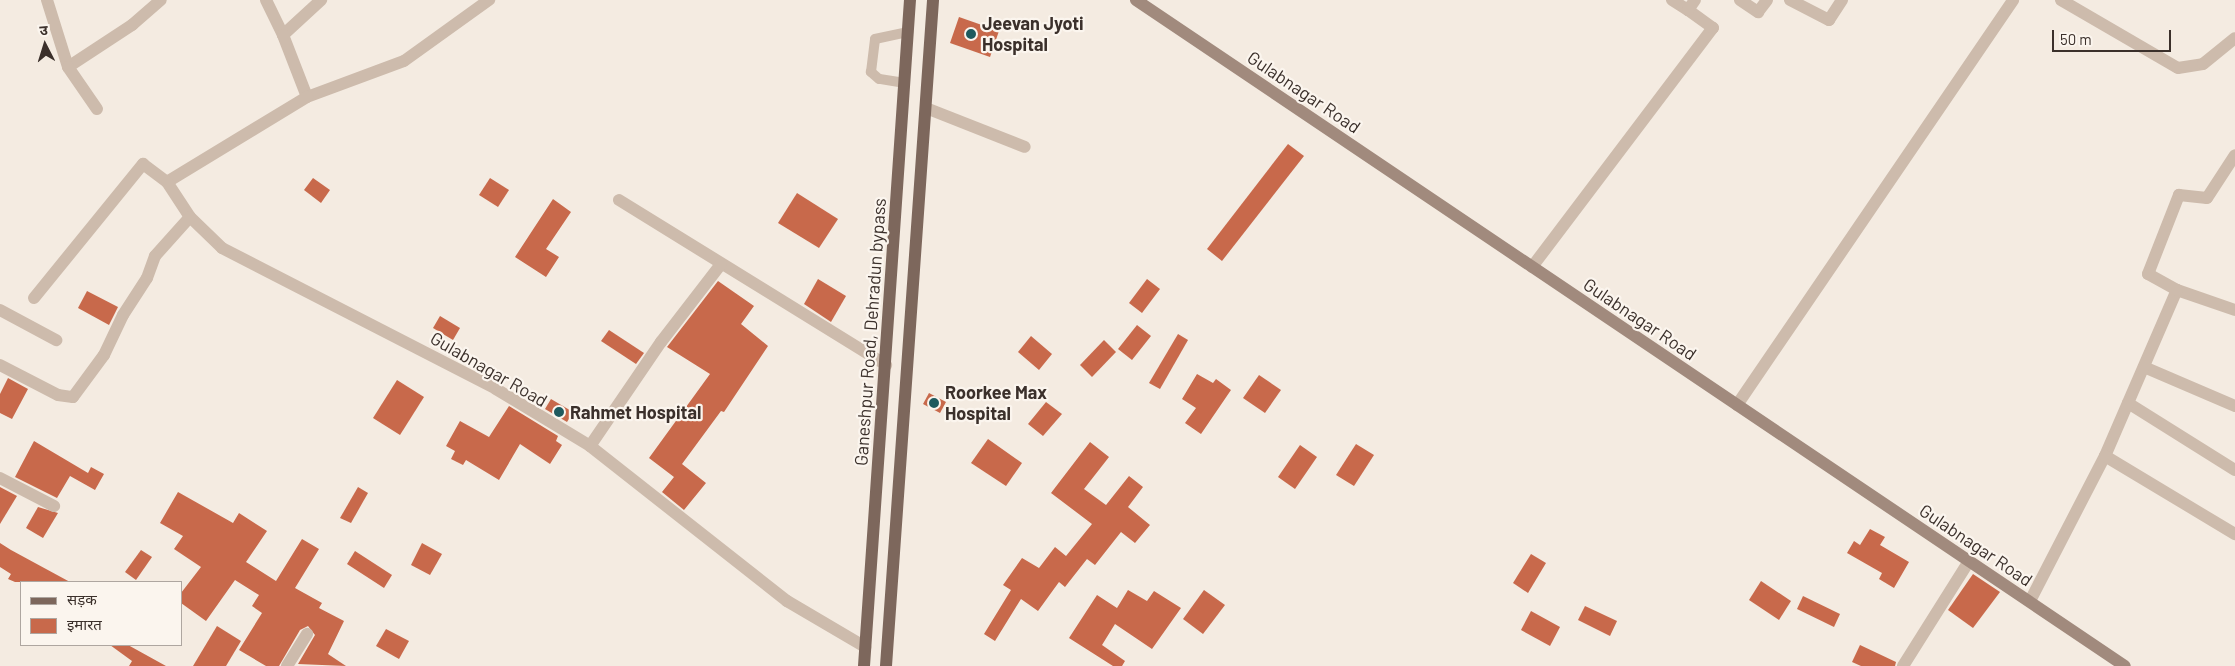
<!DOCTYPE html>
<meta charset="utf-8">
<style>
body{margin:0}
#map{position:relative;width:2235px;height:666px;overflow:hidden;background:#f4ebe1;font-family:Barlow,"Noto Sans Devanagari",sans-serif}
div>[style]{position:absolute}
.building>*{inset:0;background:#c8694b}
.service>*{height:10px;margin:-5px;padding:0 5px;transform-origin:5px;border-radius:5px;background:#cdbbac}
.minor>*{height:12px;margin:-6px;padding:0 6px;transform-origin:6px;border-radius:6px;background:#cdbbac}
.secondary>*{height:12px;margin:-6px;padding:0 6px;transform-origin:6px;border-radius:6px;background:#a18a7d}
.primary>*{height:12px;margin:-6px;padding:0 6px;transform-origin:6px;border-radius:6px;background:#7d675c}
.dots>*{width:14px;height:14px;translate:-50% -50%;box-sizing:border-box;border:2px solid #fbf5ee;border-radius:50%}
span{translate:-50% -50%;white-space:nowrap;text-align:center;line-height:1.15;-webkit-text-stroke:4.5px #fbf5ee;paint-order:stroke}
.poi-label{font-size:18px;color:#3b302b;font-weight:700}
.left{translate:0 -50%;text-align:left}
.street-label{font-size:18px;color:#3b302b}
.legend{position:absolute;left:20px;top:581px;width:162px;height:65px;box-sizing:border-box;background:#fbf5ee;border:1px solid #aea6a0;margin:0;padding:6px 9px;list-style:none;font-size:15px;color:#3b302b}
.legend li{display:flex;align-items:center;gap:10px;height:25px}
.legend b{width:25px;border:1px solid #aea6a0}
.north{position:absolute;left:20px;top:20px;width:50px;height:50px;-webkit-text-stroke:4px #fbf5ee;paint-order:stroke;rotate:355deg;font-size:14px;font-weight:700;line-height:20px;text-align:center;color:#3b302b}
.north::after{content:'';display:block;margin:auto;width:18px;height:22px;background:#3b302b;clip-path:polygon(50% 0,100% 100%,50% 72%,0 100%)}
.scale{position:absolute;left:2052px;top:30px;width:119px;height:22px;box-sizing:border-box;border:2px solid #3b302b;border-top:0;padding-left:6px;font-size:15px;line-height:18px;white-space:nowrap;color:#3b302b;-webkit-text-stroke:4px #fbf5ee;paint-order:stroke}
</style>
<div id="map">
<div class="building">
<i style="clip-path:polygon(959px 17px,999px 31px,990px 57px,950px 43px)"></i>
<i style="clip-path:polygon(1288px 144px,1304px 156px,1222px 261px,1207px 249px)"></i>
<i style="clip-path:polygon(313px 178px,330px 190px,321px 203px,304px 190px)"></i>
<i style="clip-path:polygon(490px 178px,509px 190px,498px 207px,479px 195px)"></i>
<i style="clip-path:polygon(797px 193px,838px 219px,819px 248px,778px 223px)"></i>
<i style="clip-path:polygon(553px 199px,571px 212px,546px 249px,559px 257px,546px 277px,515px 257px)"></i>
<i style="clip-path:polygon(818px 279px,846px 296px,831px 322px,804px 304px)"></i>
<i style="clip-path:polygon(1147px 279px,1160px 289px,1142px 313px,1129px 303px)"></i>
<i style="clip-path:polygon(718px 281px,754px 306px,741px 324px,768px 346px,724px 412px,721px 411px,682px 464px,706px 483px,684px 510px,662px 492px,674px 477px,649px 458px,710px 374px,667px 347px)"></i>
<i style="clip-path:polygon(87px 291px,118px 307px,109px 325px,78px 308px)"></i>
<i style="clip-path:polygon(440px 316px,460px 328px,453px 340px,433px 328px)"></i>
<i style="clip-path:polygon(1137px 325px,1151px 336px,1132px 360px,1118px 349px)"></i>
<i style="clip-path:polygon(609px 330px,644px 353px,636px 364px,601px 341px)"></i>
<i style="clip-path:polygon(1178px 334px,1188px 340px,1160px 389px,1149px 383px)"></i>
<i style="clip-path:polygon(1031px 336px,1052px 354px,1039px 370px,1018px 352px)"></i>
<i style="clip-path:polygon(1104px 340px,1116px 352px,1092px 377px,1080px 365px)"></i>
<i style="clip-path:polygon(1197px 374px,1213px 383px,1216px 379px,1231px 390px,1201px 434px,1185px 423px,1196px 408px,1182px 399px)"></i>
<i style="clip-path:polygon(1259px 375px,1281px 390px,1265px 413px,1243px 398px)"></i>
<i style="clip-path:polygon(8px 378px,28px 389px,12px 419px,0 413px,0 394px)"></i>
<i style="clip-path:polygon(397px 380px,424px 397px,400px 435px,373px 418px)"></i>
<i style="clip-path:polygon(929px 393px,946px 402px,940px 413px,923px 404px)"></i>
<i style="clip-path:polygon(551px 399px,573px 412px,567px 422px,545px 409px)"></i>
<i style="clip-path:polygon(1046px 402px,1062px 414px,1043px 436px,1028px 424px)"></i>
<i style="clip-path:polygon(509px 406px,558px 436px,556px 441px,562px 445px,550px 464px,520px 444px,499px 480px,466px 460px,463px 465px,451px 459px,455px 451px,446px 446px,460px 421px,489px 437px)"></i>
<i style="clip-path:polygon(988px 439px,1022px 463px,1006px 486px,971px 463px)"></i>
<i style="clip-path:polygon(34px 441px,88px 473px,91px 467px,104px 474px,95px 490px,70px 476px,57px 498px,15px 477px)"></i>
<i style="clip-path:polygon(1090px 442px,1109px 457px,1084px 489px,1106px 505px,1129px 476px,1143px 487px,1128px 507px,1150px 525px,1135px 543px,1121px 532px,1095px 565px,1087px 559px,1065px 587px,1059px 582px,1038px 611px,1021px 599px,995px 641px,984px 634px,1011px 590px,1003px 585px,1022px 558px,1039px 568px,1055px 547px,1066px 556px,1092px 524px,1051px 493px)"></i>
<i style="clip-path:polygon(1356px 444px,1374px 455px,1354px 486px,1336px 475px)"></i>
<i style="clip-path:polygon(1300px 445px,1317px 457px,1295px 489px,1278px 477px)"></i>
<i style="clip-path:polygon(0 487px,17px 496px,0 524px)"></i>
<i style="clip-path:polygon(358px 487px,368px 493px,351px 523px,340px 518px)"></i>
<i style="clip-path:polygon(178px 492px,233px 523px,239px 513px,267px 531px,246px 562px,276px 581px,302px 539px,319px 549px,295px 588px,322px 603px,319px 608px,344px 621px,328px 654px,346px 666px,298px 664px,315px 635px,308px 626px,300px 630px,279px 666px,266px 666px,239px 650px,262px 613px,252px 606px,259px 595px,235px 580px,206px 621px,181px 603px,181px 593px,201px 567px,174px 549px,183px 536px,160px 523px)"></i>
<i style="clip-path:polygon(38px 507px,58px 513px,43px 538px,26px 528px)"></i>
<i style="clip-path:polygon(1870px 529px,1885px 537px,1880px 545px,1909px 562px,1894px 588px,1879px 579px,1882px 573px,1847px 553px,1854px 541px,1860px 545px)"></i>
<i style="clip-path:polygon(0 543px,11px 550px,70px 582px,15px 582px,8px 579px,11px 574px,0 567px)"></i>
<i style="clip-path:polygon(422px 543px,442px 554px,430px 575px,411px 565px)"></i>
<i style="clip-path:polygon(141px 550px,152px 557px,136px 580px,125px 572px)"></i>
<i style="clip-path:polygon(355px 551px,392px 575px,384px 588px,347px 564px)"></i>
<i style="clip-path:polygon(1531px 554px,1546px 563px,1528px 593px,1513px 583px)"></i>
<i style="clip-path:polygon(1973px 574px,2000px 592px,1973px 628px,1948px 610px)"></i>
<i style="clip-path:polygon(1761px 581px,1791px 601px,1779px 620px,1749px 600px)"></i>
<i style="clip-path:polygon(1128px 590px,1147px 601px,1154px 591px,1181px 608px,1152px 649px,1115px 624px,1102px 645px,1125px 661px,1122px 666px,1113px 666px,1069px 638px,1097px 595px,1117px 608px)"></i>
<i style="clip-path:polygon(1204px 590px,1225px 605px,1203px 634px,1183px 619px)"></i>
<i style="clip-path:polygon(1803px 596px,1840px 614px,1834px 627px,1797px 609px)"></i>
<i style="clip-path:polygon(1585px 606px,1617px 621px,1610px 636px,1578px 620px)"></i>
<i style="clip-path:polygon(1531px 611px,1560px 627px,1550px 646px,1521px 630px)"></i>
<i style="clip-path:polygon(217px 626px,241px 641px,226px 666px,193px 666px)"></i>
<i style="clip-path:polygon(386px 629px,409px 641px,399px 659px,376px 646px)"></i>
<i style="clip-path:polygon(110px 645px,128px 645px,166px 666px,129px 666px,132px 661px)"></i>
<i style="clip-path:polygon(1860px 645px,1896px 662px,1895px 666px,1861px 666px,1852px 662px)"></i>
</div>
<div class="service">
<i style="left:905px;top:83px;width:26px;rotate:-171deg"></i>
<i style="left:879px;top:79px;width:11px;rotate:-139deg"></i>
<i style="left:871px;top:72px;width:33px;rotate:-83deg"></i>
<i style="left:875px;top:39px;width:34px;rotate:-12deg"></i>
</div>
<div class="minor">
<i style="left:47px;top:0;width:70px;rotate:72.6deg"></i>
<i style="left:68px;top:67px;width:77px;rotate:-33.3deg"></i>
<i style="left:132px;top:25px;width:38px;rotate:-41deg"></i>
<i style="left:266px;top:0;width:39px;rotate:64deg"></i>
<i style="left:283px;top:35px;width:52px;rotate:-42.6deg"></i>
<i style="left:1672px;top:0;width:19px;rotate:32deg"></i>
<i style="left:1740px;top:0;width:22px;rotate:34deg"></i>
<i style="left:1758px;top:12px;width:15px;rotate:-53deg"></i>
<i style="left:1790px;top:0;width:44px;rotate:27.1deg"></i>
<i style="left:1829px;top:20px;width:24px;rotate:-57deg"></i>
<i style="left:2061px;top:0;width:135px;rotate:30.2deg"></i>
<i style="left:2178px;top:68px;width:25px;rotate:-9deg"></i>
<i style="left:2203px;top:64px;width:41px;rotate:-39.1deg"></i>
<i style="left:283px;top:35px;width:66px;rotate:68.8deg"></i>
<i style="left:307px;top:97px;width:103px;rotate:-20.4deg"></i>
<i style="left:404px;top:61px;width:105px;rotate:-35.7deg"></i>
<i style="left:68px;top:67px;width:51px;rotate:55.4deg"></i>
<i style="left:926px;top:108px;width:106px;rotate:21.5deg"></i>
<i style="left:167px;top:182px;width:164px;rotate:-31.3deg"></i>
<i style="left:619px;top:200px;width:314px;rotate:31.7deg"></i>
<i style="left:1532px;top:267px;width:300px;rotate:-52.9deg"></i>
<i style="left:1713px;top:28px;width:31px;rotate:-144deg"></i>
<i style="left:1688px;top:10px;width:12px;rotate:-55deg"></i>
<i style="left:2177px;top:290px;width:61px;rotate:19deg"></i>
<i style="left:34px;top:298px;width:173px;rotate:-50.9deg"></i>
<i style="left:143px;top:164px;width:30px;rotate:37deg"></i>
<i style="left:167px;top:182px;width:42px;rotate:56.7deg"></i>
<i style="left:190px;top:217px;width:45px;rotate:44.1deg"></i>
<i style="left:222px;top:248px;width:308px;rotate:27.2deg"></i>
<i style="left:496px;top:389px;width:110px;rotate:31.2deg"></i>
<i style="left:590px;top:446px;width:251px;rotate:38.2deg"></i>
<i style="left:787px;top:601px;width:91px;rotate:30.5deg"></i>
<i style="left:0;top:310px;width:64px;rotate:28.2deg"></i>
<i style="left:0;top:365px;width:65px;rotate:27.3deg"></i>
<i style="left:58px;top:395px;width:15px;rotate:8deg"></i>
<i style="left:73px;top:397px;width:52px;rotate:-53.6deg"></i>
<i style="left:104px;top:355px;width:44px;rotate:-64.6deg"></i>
<i style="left:123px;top:315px;width:44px;rotate:-57deg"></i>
<i style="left:147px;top:278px;width:23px;rotate:-70deg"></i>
<i style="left:155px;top:256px;width:52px;rotate:-48.1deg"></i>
<i style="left:2144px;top:367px;width:99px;rotate:23.2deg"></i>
<i style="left:2128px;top:403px;width:126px;rotate:32.1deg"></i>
<i style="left:1737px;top:405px;width:490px;rotate:-55.7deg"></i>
<i style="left:590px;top:446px;width:126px;rotate:-55.7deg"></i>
<i style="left:661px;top:342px;width:98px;rotate:-52.4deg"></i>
<i style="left:2105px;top:456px;width:181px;rotate:-66.6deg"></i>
<i style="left:2177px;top:290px;width:33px;rotate:-151deg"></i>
<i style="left:2148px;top:274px;width:85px;rotate:-68.6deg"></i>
<i style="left:2179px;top:195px;width:28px;rotate:6deg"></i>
<i style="left:2207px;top:198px;width:51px;rotate:-56.9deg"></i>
<i style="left:0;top:478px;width:61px;rotate:27.4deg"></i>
<i style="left:2030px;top:601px;width:163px;rotate:-62.7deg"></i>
<i style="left:2105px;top:456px;width:152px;rotate:31deg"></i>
<i style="left:287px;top:666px;width:38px;rotate:-58deg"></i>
<i style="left:1903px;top:666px;width:124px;rotate:-57.8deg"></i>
</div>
<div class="secondary">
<i style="left:1136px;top:0;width:1192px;rotate:33.96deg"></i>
</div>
<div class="primary">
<i style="left:864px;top:666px;width:668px;rotate:-86.05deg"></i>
<i style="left:886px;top:666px;width:668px;rotate:-85.96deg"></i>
</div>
<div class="dots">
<i style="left:971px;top:34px;background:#1f5a5e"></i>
<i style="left:934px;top:403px;background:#1f5a5e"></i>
<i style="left:559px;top:412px;background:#1f5a5e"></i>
</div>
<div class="poi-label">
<span class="left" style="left:982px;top:34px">Jeevan Jyoti<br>Hospital</span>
<span class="left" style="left:945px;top:403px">Roorkee Max<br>Hospital</span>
<span class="left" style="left:570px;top:412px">Rahmet Hospital</span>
</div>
<div class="street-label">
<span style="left:1304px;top:92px;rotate:34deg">Gulabnagar Road</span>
<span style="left:1640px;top:319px;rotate:34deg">Gulabnagar Road</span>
<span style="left:870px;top:332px;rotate:-86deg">Ganeshpur Road, Dehradun bypass</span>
<span style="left:489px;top:369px;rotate:30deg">Gulabnagar Road</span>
<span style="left:1976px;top:545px;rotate:34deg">Gulabnagar Road</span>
</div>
<ul class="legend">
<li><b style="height:6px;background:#7d675c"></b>सड़क</li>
<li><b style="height:14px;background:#c8694b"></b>इमारत</li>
</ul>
<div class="north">उ</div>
<div class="scale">50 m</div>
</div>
